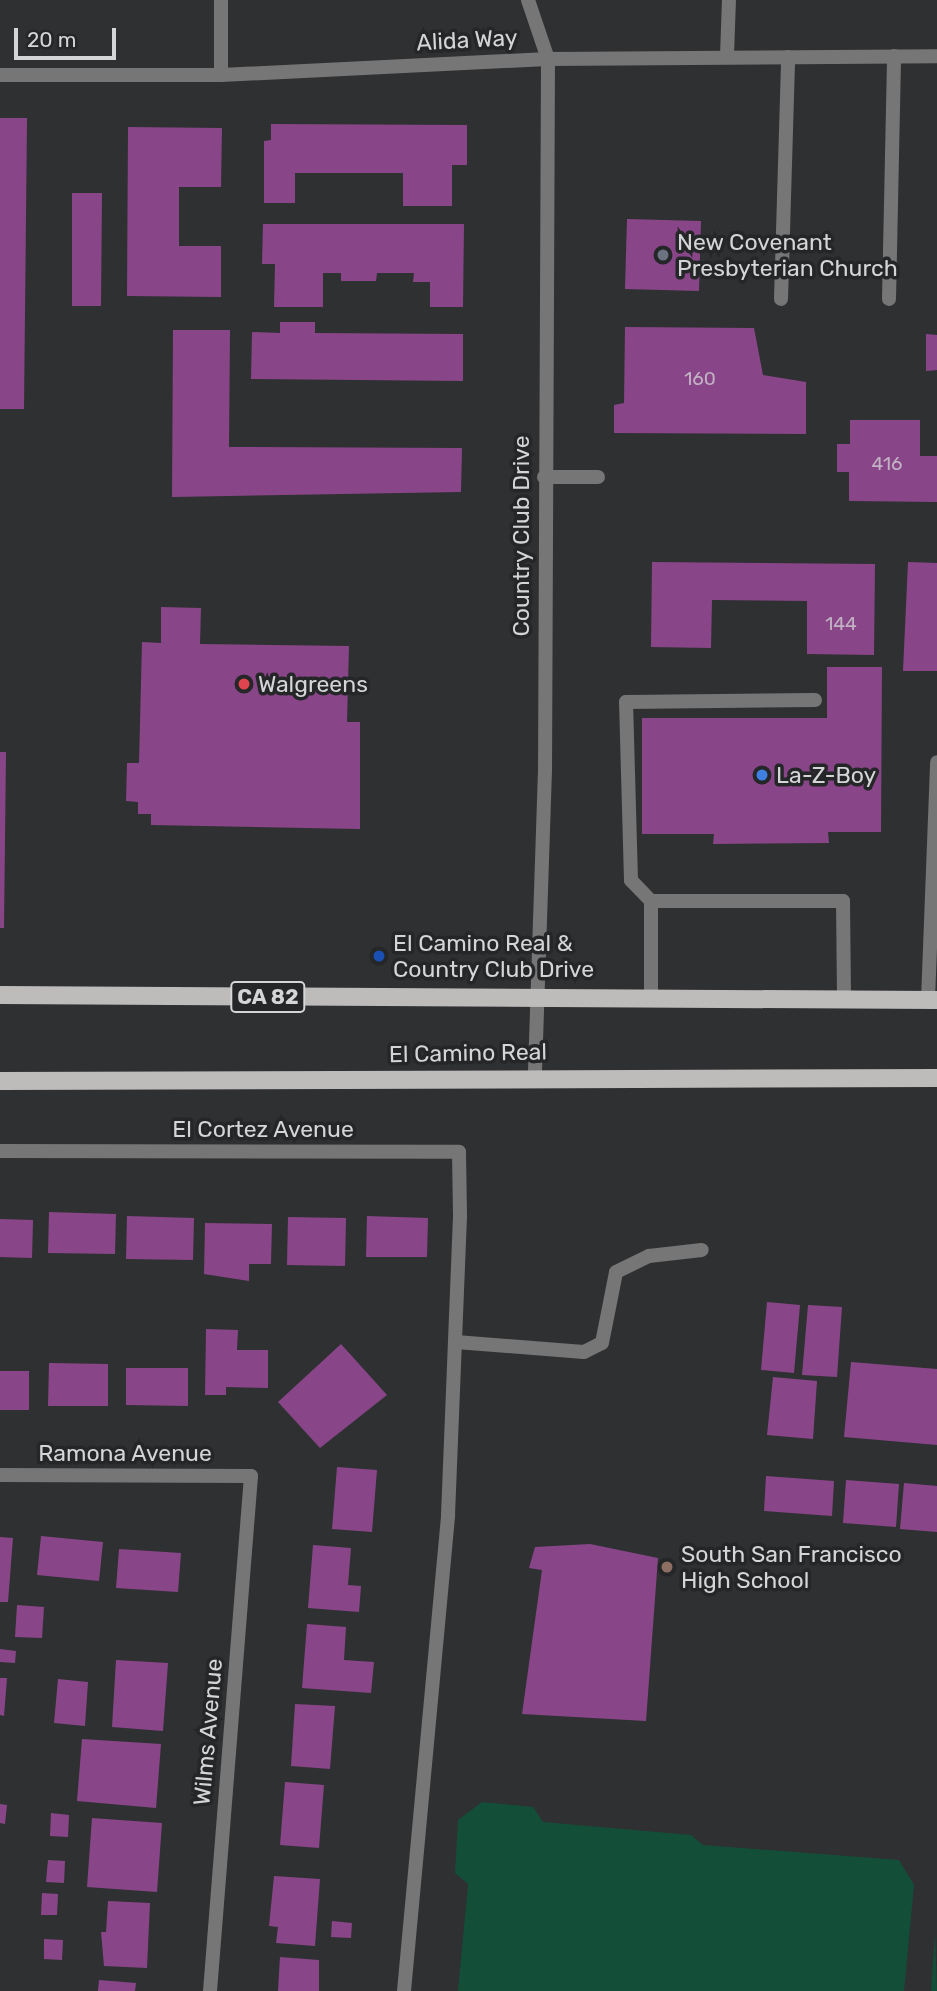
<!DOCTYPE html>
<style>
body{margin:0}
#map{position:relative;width:937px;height:1991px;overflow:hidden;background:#2f3032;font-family:Rubik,sans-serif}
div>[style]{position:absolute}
.green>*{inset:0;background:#134f38}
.building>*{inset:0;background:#884688}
.service>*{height:14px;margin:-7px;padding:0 7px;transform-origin:7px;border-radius:7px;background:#777676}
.minor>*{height:14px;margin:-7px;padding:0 7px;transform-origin:7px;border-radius:7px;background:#777676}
.tertiary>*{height:14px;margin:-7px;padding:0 7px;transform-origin:7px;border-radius:7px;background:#777676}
.primary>*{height:18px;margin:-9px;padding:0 9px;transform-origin:9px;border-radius:9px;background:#bebbbb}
.dots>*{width:19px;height:19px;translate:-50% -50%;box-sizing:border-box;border:4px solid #252628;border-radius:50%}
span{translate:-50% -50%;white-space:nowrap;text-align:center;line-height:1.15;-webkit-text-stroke:7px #252628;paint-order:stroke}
.number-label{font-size:19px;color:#c1b1c3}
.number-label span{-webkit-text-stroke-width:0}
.shield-label span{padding:2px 5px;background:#252628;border:2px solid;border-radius:5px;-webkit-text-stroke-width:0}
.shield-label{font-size:21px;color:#d4d5d7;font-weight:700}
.street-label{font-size:23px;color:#d4d5d7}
.poi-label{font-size:23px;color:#d4d5d7}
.left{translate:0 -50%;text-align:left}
.scale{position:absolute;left:14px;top:28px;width:102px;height:32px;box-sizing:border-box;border:4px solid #d4d5d7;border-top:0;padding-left:9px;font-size:21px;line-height:24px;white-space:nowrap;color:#d4d5d7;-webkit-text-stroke:5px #252628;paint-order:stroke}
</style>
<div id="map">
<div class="green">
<i style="clip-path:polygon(482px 1802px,533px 1807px,543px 1822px,691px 1835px,703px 1845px,899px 1860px,914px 1885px,904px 1991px,458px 1991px,468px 1884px,455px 1873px,458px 1820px)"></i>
<i style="clip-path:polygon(935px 1933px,937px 1991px,931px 1991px)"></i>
</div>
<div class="building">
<i style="clip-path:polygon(0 118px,27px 118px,24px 409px,0 409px)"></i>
<i style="clip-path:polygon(271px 124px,467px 125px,467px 165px,452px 165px,452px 206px,403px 206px,403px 173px,295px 173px,295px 203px,264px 203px,264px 141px,271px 140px)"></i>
<i style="clip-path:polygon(128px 127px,222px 128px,221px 187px,179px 187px,179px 246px,221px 246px,221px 297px,127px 296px)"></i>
<i style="clip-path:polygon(72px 193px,102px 193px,101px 306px,72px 306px)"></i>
<i style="clip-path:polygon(627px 219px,701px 221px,699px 291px,625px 289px)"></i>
<i style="clip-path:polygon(263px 224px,464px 224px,463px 307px,430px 307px,430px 282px,413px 282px,414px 273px,377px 273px,376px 281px,341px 281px,341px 273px,323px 273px,323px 307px,274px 307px,275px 264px,262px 264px)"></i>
<i style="clip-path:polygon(280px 322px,315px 322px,315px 333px,463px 334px,463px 381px,251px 379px,252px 332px,280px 333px)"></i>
<i style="clip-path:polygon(625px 327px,754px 328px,763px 375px,806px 382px,806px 434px,614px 433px,614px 405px,624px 403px)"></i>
<i style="clip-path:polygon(173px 330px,230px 330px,229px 447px,462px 448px,461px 492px,172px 497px)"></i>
<i style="clip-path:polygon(926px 334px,937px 335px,937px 370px,926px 371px)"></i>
<i style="clip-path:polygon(850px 420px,920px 420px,920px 456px,937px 456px,937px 502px,849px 501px,849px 472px,837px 472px,837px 444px,850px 444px)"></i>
<i style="clip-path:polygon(652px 562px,875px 564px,874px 655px,807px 654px,807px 601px,712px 600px,711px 648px,651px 647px)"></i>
<i style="clip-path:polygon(908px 562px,937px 563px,937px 671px,903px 671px)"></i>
<i style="clip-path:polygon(161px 607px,201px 608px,200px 644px,349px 646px,347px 722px,360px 722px,360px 829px,151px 825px,151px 814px,138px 814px,138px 802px,126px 801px,127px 763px,139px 763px,142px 642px,161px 643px)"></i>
<i style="clip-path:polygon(827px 667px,882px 667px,881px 832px,828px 832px,829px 843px,713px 844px,714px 834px,642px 834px,642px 718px,827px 718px)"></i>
<i style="clip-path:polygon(0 752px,6px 752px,4px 928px,0 928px)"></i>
<i style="clip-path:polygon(49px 1212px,116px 1214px,115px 1254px,48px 1253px)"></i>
<i style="clip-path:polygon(127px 1216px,194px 1218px,193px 1260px,126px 1259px)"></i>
<i style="clip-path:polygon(367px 1216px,428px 1218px,427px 1257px,366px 1257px)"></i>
<i style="clip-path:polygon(288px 1217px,346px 1218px,345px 1266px,287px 1265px)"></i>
<i style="clip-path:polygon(0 1219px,33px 1220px,32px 1258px,0 1257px)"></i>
<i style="clip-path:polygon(205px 1223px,272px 1224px,271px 1264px,249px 1264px,249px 1281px,204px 1274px)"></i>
<i style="clip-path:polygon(767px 1302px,800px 1305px,794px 1373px,761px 1370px)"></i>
<i style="clip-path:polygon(808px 1305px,842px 1307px,837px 1377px,802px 1375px)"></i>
<i style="clip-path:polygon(206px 1329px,238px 1330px,237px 1350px,268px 1350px,268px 1388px,226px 1387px,226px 1395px,205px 1395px)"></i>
<i style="clip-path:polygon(341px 1344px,387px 1395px,320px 1448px,278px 1402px)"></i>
<i style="clip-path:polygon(851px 1362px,937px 1369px,937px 1445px,844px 1437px)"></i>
<i style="clip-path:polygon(49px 1363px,108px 1364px,108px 1406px,48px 1406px)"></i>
<i style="clip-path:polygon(126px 1368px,188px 1368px,188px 1406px,126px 1405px)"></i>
<i style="clip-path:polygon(0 1371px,29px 1371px,29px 1410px,0 1410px)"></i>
<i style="clip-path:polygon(773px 1377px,817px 1381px,813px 1439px,767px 1435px)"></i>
<i style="clip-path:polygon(337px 1467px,377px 1470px,372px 1532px,332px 1529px)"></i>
<i style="clip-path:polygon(766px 1476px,834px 1481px,832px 1516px,764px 1511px)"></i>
<i style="clip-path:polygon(846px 1480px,899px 1484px,896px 1527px,843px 1523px)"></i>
<i style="clip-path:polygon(904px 1483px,937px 1486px,937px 1532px,900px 1529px)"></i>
<i style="clip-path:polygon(41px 1536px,103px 1542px,99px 1581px,37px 1575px)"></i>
<i style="clip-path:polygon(0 1537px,13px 1538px,8px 1602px,0 1602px)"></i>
<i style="clip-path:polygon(590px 1544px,658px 1558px,646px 1721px,522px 1714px,542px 1570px,529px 1568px,535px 1547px)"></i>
<i style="clip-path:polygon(313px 1545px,351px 1548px,348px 1585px,361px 1586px,359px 1612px,308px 1608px)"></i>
<i style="clip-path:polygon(119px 1549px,181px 1553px,178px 1592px,116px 1588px)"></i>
<i style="clip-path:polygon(17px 1605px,44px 1607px,42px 1638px,15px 1637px)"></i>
<i style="clip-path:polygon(307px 1624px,346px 1627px,344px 1660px,374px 1662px,371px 1693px,302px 1688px)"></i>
<i style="clip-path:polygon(0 1649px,16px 1651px,15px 1663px,0 1662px)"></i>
<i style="clip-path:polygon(116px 1660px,168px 1663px,163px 1731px,112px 1727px)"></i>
<i style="clip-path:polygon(0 1678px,7px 1678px,4px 1716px,0 1715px)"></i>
<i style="clip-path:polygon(58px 1679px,88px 1682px,85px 1726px,54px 1723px)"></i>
<i style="clip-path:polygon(295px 1704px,335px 1706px,330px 1769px,291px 1766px)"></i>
<i style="clip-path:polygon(82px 1739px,161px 1744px,156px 1808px,77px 1801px)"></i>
<i style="clip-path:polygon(285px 1782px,324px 1785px,319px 1848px,280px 1845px)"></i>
<i style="clip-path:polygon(0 1804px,7px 1805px,5px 1824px,0 1823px)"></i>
<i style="clip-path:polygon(51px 1813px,69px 1815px,68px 1837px,50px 1836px)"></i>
<i style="clip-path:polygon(92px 1818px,162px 1823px,157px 1892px,87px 1887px)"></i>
<i style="clip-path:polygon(48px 1860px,65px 1861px,64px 1883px,46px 1882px)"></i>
<i style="clip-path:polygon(274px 1876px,320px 1879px,315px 1946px,276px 1943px,278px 1927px,269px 1926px)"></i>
<i style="clip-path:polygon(42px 1893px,58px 1894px,57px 1915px,41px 1915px)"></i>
<i style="clip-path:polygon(108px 1901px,150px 1903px,147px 1968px,104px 1966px,101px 1932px,106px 1932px)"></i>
<i style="clip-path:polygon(332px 1921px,352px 1923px,351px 1938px,331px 1937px)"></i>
<i style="clip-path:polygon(44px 1939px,63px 1940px,62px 1960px,44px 1959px)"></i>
<i style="clip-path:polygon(280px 1957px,319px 1960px,319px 1991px,278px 1991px)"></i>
<i style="clip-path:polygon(99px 1980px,136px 1983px,135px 1991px,98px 1991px)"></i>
</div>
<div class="service">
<i style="left:221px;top:0;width:75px;rotate:90deg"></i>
<i style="left:727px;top:56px;width:56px;rotate:-88deg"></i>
<i style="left:781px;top:299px;width:242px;rotate:-88.3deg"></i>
<i style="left:889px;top:299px;width:243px;rotate:-88.8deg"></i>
<i style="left:544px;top:477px;width:54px"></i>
<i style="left:651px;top:901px;width:29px;rotate:-134deg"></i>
<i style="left:631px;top:880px;width:178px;rotate:-91.6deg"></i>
<i style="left:626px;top:702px;width:189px;rotate:-0.6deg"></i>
<i style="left:651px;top:999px;width:98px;rotate:-90deg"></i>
<i style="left:651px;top:901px;width:192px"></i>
<i style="left:843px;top:901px;width:99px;rotate:89.4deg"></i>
<i style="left:928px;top:1000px;width:238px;rotate:-87.8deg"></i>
<i style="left:456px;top:1342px;width:128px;rotate:4.5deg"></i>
<i style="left:584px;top:1352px;width:20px;rotate:-27deg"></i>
<i style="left:602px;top:1343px;width:72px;rotate:-78.8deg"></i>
<i style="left:616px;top:1272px;width:37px;rotate:-26deg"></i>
<i style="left:649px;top:1256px;width:53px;rotate:-6.5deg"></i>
<i style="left:404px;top:1991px;width:478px;rotate:-84.7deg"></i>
<i style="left:448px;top:1515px;width:297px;rotate:-87.7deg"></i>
</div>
<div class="minor">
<i style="left:0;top:75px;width:221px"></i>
<i style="left:221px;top:75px;width:327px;rotate:-2.8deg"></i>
<i style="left:548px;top:59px;width:389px;rotate:-0.4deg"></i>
<i style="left:0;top:1151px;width:459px;rotate:0.1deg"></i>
<i style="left:459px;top:1152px;width:66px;rotate:89.1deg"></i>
<i style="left:0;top:1475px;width:251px;rotate:0.2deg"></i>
<i style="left:251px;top:1476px;width:517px;rotate:94.55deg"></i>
</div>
<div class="tertiary">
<i style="left:528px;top:0;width:62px;rotate:71.3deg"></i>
<i style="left:548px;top:59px;width:711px;rotate:90.24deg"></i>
<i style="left:545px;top:770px;width:306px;rotate:91.9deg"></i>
</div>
<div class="primary">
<i style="left:0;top:995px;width:937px;rotate:0.31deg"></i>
<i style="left:0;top:1081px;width:937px;rotate:-0.18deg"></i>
</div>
<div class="dots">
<i style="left:663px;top:255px;background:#6b7280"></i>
<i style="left:244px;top:684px;background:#e0444e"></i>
<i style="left:762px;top:775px;background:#3f7fe0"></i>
<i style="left:379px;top:956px;background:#1a4fb4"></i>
<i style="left:667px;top:1567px;background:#8d6e63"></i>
</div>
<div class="number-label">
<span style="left:700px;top:379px">160</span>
<span style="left:887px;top:464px">416</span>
<span style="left:841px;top:624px">144</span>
</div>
<div class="shield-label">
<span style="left:268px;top:997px">CA 82</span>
</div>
<div class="street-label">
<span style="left:467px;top:40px;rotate:-3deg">Alida Way</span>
<span style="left:521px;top:536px;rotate:-90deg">Country Club Drive</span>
<span style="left:468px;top:1053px;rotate:-1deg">El Camino Real</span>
<span style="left:263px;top:1129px">El Cortez Avenue</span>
<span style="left:125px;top:1453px">Ramona Avenue</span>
<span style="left:208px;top:1732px;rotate:-85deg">Wilms Avenue</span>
</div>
<div class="poi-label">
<span class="left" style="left:677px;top:255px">New Covenant<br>Presbyterian Church</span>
<span class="left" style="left:258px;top:684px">Walgreens</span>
<span class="left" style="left:776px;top:775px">La-Z-Boy</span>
<span class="left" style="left:393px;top:956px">El Camino Real &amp;<br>Country Club Drive</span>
<span class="left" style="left:681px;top:1567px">South San Francisco<br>High School</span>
</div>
<div class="scale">20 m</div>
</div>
